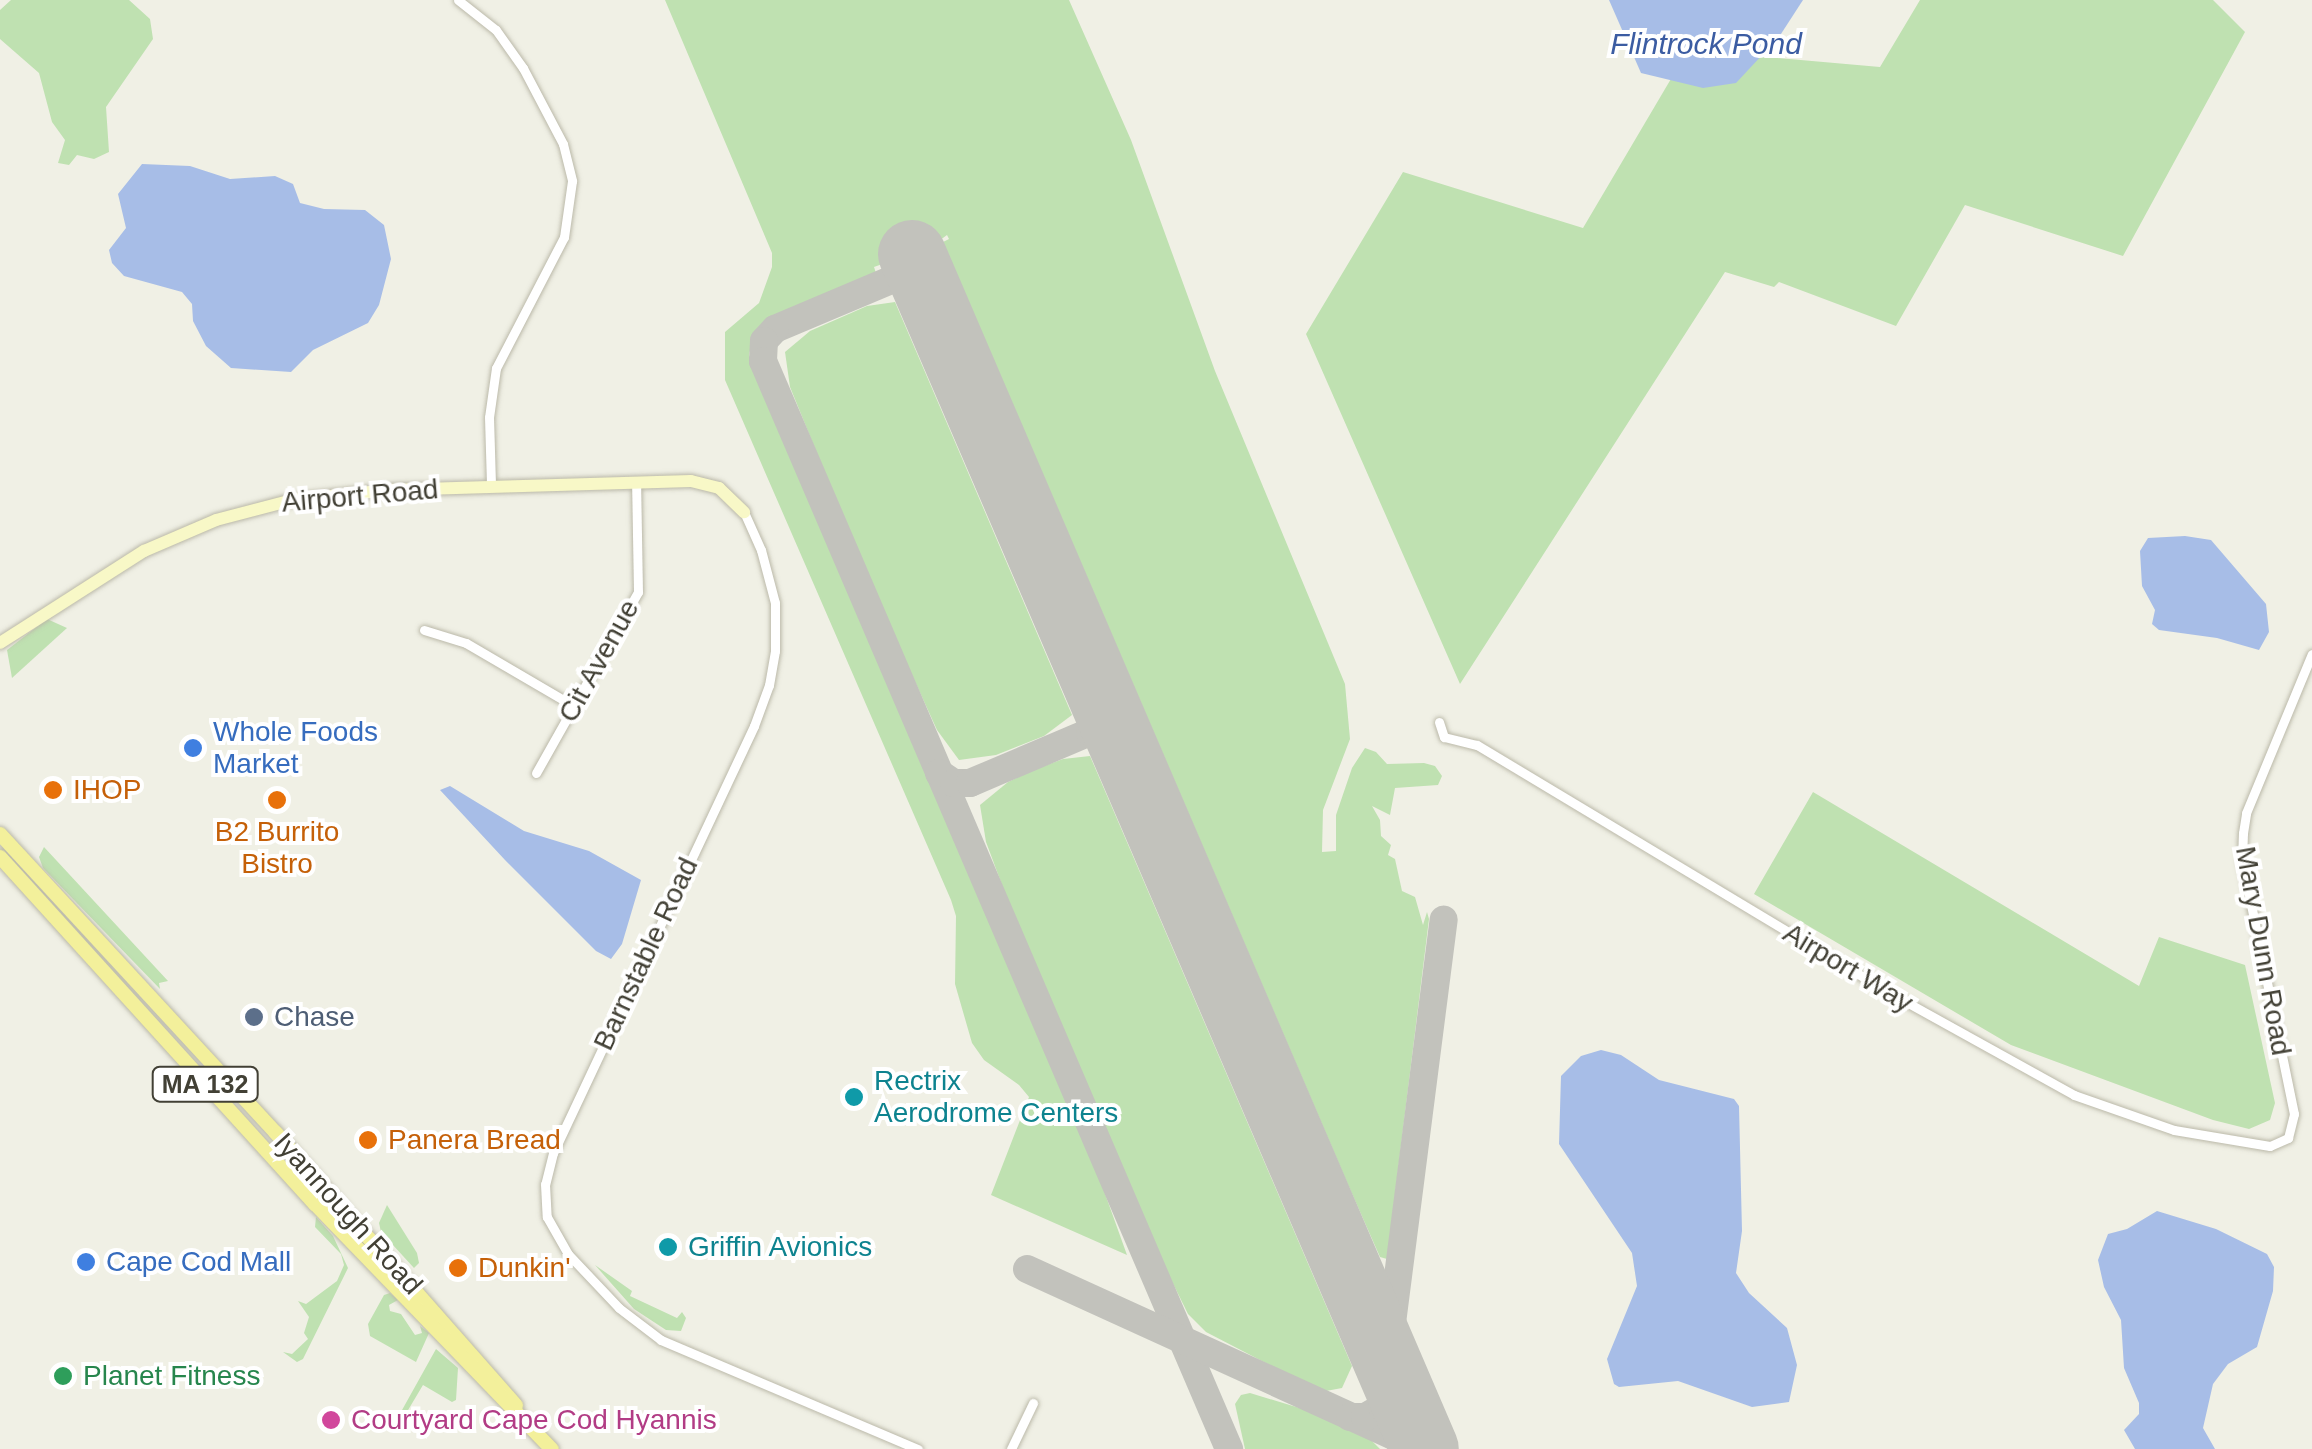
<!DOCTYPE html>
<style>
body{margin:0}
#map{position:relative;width:2312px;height:1449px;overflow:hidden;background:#f0f0e5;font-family:Helvetica,sans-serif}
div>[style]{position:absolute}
.green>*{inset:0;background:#bfe1b1}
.water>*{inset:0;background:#a7bde7}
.taxiway>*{height:28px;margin:-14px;padding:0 14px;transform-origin:14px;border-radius:14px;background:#c2c2bc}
.runway>*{height:68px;margin:-34px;padding:0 34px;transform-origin:34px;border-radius:34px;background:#c2c2bc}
.roads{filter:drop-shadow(0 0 2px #bbb9a9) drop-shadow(0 0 2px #bbb9a9)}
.street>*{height:9px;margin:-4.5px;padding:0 4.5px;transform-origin:4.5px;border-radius:4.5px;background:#fff}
.secondary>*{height:12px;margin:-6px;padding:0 6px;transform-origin:6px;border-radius:6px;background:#f8f8c7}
.primary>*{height:14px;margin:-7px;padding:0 7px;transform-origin:7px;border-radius:7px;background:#f3f09b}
.dots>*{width:28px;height:28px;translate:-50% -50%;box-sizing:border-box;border:5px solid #fff;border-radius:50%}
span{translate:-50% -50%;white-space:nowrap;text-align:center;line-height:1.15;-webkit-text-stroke:8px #fff;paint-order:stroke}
.shield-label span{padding:2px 8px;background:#fff;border:2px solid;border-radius:8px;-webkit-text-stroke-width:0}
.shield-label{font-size:25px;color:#424035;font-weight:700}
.street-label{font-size:28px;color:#424035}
.shop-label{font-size:28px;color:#366cbe}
.left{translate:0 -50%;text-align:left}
.food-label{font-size:28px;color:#c56008}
.service-label{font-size:28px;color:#4e5e75}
.culture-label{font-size:28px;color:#0d838f}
.leisure-label{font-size:28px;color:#27864d}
.hotel-label{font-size:28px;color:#b23c85}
.water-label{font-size:30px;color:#3b5ca2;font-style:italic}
</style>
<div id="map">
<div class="green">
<i style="clip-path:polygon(11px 0,129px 0,150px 19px,153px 39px,106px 107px,109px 152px,94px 159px,77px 155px,69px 165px,58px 163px,65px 140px,52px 122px,39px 73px,0 39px,0 10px)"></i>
<i style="clip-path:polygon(665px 0,1069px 0,1131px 140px,1215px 371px,1345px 684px,1350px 739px,1323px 810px,1322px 852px,1336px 851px,1336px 815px,1352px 768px,1365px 748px,1376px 752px,1387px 764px,1424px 763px,1435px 766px,1442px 776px,1438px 785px,1395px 788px,1390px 815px,1372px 806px,1380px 820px,1381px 836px,1391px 845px,1388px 855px,1395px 859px,1402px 891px,1415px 897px,1423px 925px,1427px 912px,1429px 919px,1387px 1259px,1380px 1257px,1346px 1180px,943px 242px,949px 239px,947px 235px,932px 246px,874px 267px,876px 273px,769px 319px,754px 333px,749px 355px,1094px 1163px,1127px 1255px,991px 1195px,1029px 1097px,1019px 1085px,984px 1060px,972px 1043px,955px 984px,956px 916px,951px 900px,725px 380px,725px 332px,759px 303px,772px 267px,772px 253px)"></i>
<i style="clip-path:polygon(1920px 0,2213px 0,2245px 32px,2123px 256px,1965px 205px,1896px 326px,1779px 282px,1774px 287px,1725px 272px,1460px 684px,1306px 334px,1403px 172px,1583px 228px,1688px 50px,1880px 67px)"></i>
<i style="clip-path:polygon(895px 302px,1072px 715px,1044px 736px,996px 755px,959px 760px,937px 730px,864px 569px,790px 387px,785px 352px,810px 331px,867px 306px)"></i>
<i style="clip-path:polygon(47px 619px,67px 628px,12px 678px,7px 650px)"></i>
<i style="clip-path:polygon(1090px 756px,1352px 1366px,1342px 1388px,1326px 1391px,1279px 1370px,1206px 1332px,1188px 1314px,1154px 1245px,1017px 925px,986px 842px,980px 805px,1008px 782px,1036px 769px,1063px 759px)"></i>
<i style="clip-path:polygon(1813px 792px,2139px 986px,2159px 937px,2245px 965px,2275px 1103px,2270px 1120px,2249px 1129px,2213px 1120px,2011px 1045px,1754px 894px)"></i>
<i style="clip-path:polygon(44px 847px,168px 981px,159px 983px,160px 989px,43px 868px,39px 857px)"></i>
<i style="clip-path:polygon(387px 1205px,417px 1253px,419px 1263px,414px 1268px,381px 1232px,379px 1223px)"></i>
<i style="clip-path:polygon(316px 1217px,333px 1236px,348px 1268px,303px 1359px,297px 1362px,283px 1352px,292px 1354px,308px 1339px,304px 1333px,309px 1317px,298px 1301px,306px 1304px,337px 1281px,344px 1265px,341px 1254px,315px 1227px)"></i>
<i style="clip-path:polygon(595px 1265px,632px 1291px,630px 1296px,677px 1318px,682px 1312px,686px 1318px,681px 1331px,666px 1330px,634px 1309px)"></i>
<i style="clip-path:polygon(390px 1293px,398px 1300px,389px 1305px,390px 1311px,401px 1314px,415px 1335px,422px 1333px,420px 1326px,429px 1333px,416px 1362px,370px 1336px,368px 1324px,384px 1295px)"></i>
<i style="clip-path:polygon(436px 1349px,458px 1368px,456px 1400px,452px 1402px,423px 1385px,395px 1432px,392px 1428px)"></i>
<i style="clip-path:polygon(1250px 1393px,1316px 1413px,1368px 1437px,1380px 1449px,1245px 1449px,1235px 1404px,1241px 1395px)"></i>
</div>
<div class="water">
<i style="clip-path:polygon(1609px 0,1803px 0,1779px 37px,1736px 83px,1703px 88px,1641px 73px)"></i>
<i style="clip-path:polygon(142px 164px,190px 166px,230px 179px,275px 176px,293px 184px,300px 203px,324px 209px,365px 210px,384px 225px,391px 259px,379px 305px,368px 323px,313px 350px,291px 372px,231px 368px,206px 346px,193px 321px,192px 304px,182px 292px,124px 276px,112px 263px,109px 250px,126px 228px,118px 194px)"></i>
<i style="clip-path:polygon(2185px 536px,2211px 540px,2266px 604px,2269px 632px,2259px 650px,2217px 638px,2159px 630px,2152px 624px,2155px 610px,2142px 586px,2140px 551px,2148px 538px)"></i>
<i style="clip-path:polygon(450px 786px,524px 831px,589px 851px,641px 880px,622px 944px,611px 959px,596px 951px,505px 860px,440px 790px)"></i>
<i style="clip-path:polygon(1601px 1050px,1621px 1055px,1659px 1080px,1734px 1099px,1739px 1106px,1742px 1231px,1736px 1273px,1749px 1293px,1787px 1328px,1797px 1365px,1789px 1402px,1752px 1407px,1678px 1381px,1619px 1387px,1614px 1384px,1607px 1359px,1637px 1286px,1632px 1253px,1559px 1144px,1561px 1076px,1581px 1056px)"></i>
<i style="clip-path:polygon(2157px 1211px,2216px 1229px,2267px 1254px,2274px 1267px,2273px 1291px,2257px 1347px,2228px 1364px,2213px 1384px,2203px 1428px,2215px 1449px,2135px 1449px,2124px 1430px,2139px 1414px,2139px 1403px,2124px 1368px,2121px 1320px,2104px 1287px,2098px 1260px,2108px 1234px,2127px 1229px)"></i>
</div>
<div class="taxiway">
<i style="left:917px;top:269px;width:154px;rotate:157.1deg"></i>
<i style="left:775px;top:329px;width:16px;rotate:133deg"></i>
<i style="left:764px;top:341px;width:20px;rotate:93deg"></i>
<i style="left:763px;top:361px;width:1184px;rotate:66.81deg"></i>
<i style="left:1090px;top:732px;width:21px;rotate:8deg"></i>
<i style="left:1111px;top:735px;width:19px;rotate:43deg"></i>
<i style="left:939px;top:773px;width:18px;rotate:34deg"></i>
<i style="left:954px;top:783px;width:16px"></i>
<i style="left:970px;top:783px;width:130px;rotate:-23deg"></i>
<i style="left:1090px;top:732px;width:16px;rotate:-50deg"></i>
<i style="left:1100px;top:720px;width:24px;rotate:-85deg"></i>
<i style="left:1027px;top:1269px;width:405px;rotate:24.5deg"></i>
<i style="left:1395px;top:1437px;width:22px;rotate:34deg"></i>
<i style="left:1387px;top:1362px;width:446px;rotate:-82.7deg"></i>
<i style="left:1350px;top:1417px;width:15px"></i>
<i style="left:1365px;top:1417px;width:20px;rotate:-30deg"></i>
<i style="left:1382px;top:1407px;width:21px;rotate:-67deg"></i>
<i style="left:1390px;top:1388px;width:19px;rotate:-90deg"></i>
</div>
<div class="runway">
<i style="left:912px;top:254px;width:1300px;rotate:66.77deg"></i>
</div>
<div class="roads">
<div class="street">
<i style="left:458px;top:0;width:48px;rotate:38.3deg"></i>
<i style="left:496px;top:30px;width:47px;rotate:54.6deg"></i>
<i style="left:523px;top:68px;width:86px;rotate:62.2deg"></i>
<i style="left:563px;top:144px;width:38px;rotate:76deg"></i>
<i style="left:572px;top:181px;width:57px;rotate:98.1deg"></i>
<i style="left:564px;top:237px;width:148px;rotate:117.4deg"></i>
<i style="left:496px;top:368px;width:49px;rotate:98.1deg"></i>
<i style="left:489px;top:417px;width:69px;rotate:88.3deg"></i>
<i style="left:744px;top:512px;width:42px;rotate:65.9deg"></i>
<i style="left:761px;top:550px;width:55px;rotate:75.2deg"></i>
<i style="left:775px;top:603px;width:48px;rotate:90deg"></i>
<i style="left:775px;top:651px;width:35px;rotate:100deg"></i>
<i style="left:769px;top:685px;width:44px;rotate:110.1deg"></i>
<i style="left:754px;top:726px;width:472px;rotate:115.2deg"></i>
<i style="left:553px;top:1153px;width:32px;rotate:104deg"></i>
<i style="left:545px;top:1184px;width:33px;rotate:87deg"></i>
<i style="left:547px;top:1217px;width:43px;rotate:60.4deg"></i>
<i style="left:568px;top:1254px;width:74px;rotate:46.6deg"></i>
<i style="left:619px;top:1308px;width:53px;rotate:37.3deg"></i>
<i style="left:661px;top:1340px;width:279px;rotate:23deg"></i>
<i style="left:424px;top:630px;width:44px;rotate:17.2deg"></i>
<i style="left:466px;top:643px;width:125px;rotate:30.3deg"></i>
<i style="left:1439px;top:722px;width:16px;rotate:72deg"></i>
<i style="left:1444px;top:737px;width:34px;rotate:14deg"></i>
<i style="left:1477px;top:745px;width:474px;rotate:31deg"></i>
<i style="left:1883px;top:989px;width:218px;rotate:29deg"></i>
<i style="left:2074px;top:1095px;width:106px;rotate:19.3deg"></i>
<i style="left:2174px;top:1130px;width:97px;rotate:9.5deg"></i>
<i style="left:2270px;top:1146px;width:20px;rotate:-24deg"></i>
<i style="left:2288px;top:1138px;width:25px;rotate:-76deg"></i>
<i style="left:2294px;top:1114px;width:258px;rotate:-101.6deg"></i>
<i style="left:2242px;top:861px;width:28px;rotate:-88deg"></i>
<i style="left:2243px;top:833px;width:20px;rotate:-81deg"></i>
<i style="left:2246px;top:813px;width:172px;rotate:-67.5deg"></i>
<i style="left:536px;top:773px;width:208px;rotate:-60.6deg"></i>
<i style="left:638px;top:592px;width:110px;rotate:-91deg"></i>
<i style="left:1011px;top:1449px;width:51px;rotate:-64.4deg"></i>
</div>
<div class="secondary">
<i style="left:0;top:643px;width:171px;rotate:-32.6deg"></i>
<i style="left:144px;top:551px;width:78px;rotate:-23.3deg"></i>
<i style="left:216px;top:520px;width:79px;rotate:-14.7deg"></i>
<i style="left:292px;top:500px;width:98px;rotate:-5.9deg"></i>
<i style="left:389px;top:490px;width:302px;rotate:-1.7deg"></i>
<i style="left:691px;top:481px;width:29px;rotate:14deg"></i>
<i style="left:719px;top:488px;width:35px;rotate:44deg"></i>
</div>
<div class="primary">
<i style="left:0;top:834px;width:407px;rotate:47.3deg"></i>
<i style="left:276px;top:1133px;width:363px;rotate:48.6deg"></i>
<i style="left:0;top:857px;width:469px;rotate:47.8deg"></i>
<i style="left:315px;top:1204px;width:341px;rotate:46deg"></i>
</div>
</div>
<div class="dots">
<i style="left:193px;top:748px;background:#3f7fe0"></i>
<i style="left:53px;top:790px;background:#e8710a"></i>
<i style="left:277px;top:800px;background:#e8710a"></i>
<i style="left:254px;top:1017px;background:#5c6f8a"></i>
<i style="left:854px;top:1097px;background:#0f9aa8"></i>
<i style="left:368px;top:1140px;background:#e8710a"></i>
<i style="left:668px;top:1247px;background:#0f9aa8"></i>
<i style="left:86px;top:1262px;background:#3f7fe0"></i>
<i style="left:458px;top:1268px;background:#e8710a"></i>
<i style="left:63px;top:1376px;background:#2e9e5b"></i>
<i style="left:331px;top:1420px;background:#d1479c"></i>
</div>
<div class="shield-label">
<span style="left:205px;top:1084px">MA 132</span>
</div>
<div class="street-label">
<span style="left:360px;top:496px;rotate:-5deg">Airport Road</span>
<span style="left:599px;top:661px;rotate:-61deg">Cit Avenue</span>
<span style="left:2263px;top:951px;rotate:80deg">Mary Dunn Road</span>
<span style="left:646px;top:954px;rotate:-65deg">Barnstable Road</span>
<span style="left:1848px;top:968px;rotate:31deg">Airport Way</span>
<span style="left:348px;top:1214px;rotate:48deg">Iyannough Road</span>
</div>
<div class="shop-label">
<span class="left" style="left:213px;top:748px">Whole Foods<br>Market</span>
<span class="left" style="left:106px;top:1262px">Cape Cod Mall</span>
</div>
<div class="food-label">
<span class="left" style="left:73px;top:790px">IHOP</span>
<span style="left:277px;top:848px">B2 Burrito<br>Bistro</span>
<span class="left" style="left:388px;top:1140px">Panera Bread</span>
<span class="left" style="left:478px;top:1268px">Dunkin'</span>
</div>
<div class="service-label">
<span class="left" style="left:274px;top:1017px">Chase</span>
</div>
<div class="culture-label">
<span class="left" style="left:874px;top:1097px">Rectrix<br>Aerodrome Centers</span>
<span class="left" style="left:688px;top:1247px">Griffin Avionics</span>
</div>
<div class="leisure-label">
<span class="left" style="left:83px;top:1376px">Planet Fitness</span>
</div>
<div class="hotel-label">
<span class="left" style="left:351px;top:1420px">Courtyard Cape Cod Hyannis</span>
</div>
<div class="water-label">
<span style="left:1706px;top:44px">Flintrock Pond</span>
</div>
</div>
